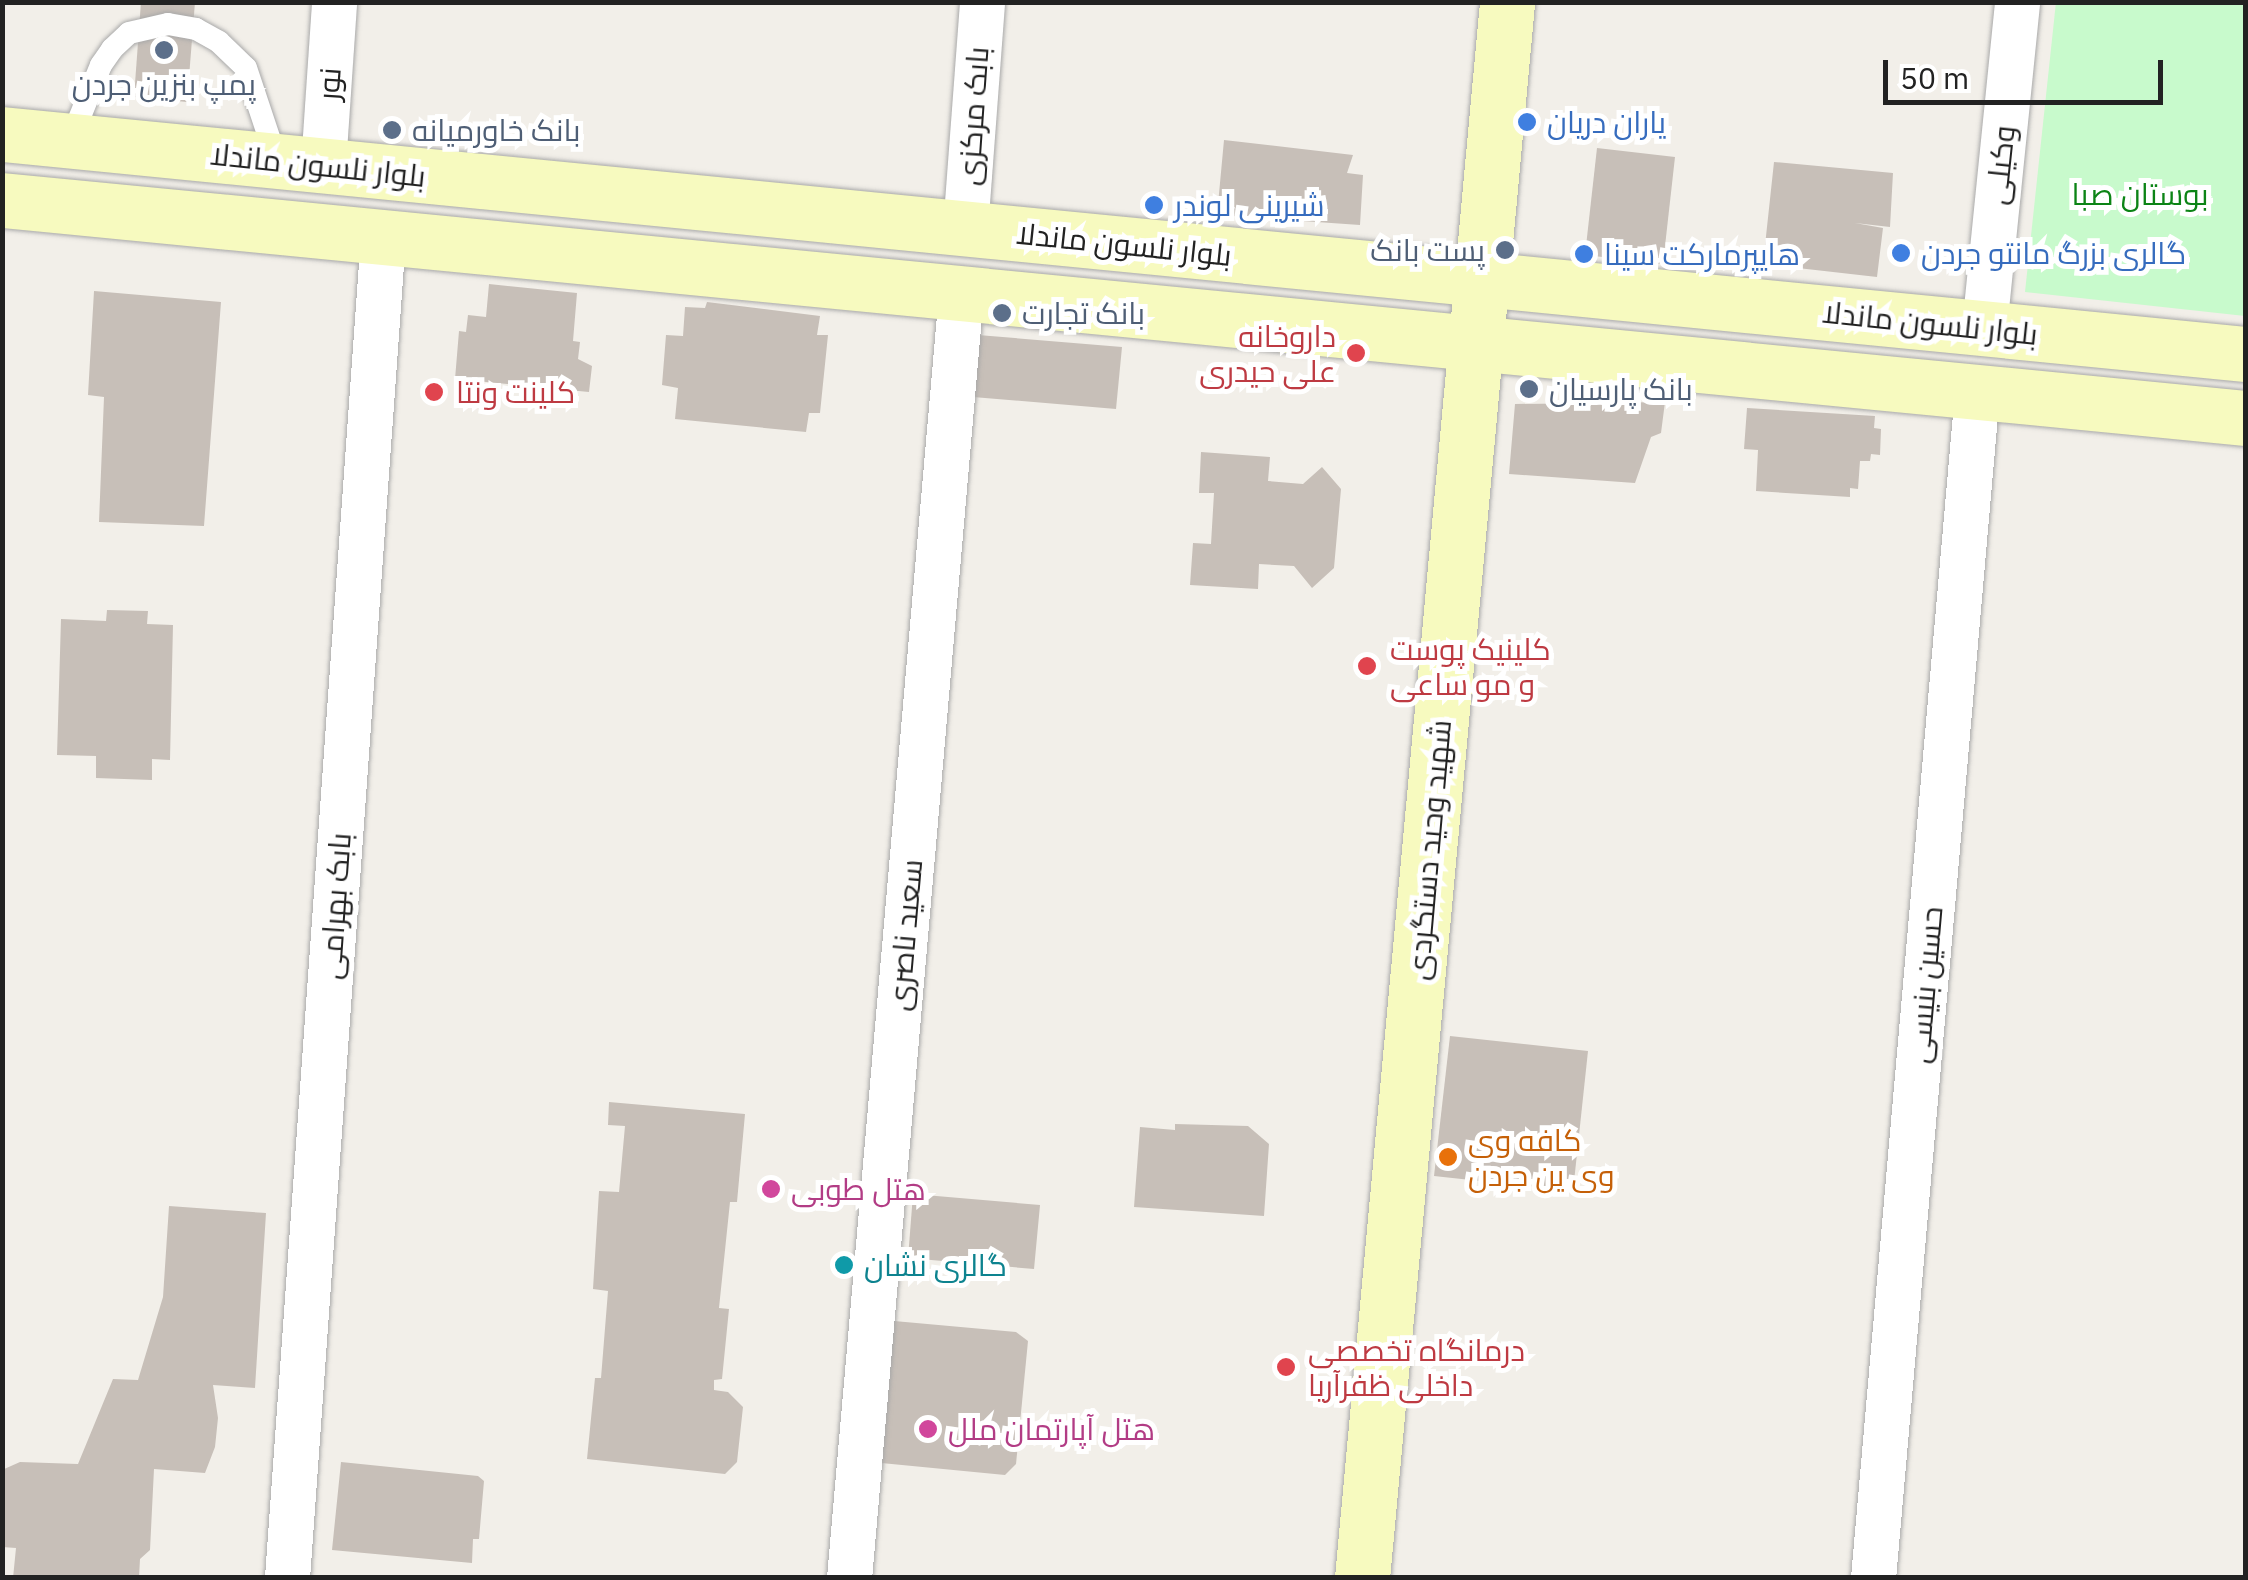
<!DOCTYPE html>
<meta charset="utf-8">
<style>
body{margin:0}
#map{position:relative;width:2248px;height:1580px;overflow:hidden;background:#f2efe9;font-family:"IBM Plex Sans",Cairo,sans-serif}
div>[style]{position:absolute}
.park>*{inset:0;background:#c8facc}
.building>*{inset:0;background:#c7bfb8}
.roads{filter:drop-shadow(0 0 2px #a9a9a9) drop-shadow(0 0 2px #a9a9a9)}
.service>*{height:22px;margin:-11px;padding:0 11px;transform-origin:11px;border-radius:11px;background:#fff}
.minor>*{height:45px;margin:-22.5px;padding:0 22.5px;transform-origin:22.5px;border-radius:22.5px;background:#fff}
.secondary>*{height:55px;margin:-27.5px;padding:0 27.5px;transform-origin:27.5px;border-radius:27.5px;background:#f7fabf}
.dots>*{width:28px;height:28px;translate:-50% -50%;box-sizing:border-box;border:5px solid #fff;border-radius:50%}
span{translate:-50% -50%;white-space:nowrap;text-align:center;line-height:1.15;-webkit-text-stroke:10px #fff;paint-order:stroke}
.service-label{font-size:30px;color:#4e5e75}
.left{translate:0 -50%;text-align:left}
.right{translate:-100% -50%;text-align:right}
.street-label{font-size:30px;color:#222}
.shop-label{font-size:30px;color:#366cbe}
.park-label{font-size:30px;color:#0c8416}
.health-label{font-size:30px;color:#be3a42}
.food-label{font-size:30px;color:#c56008}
.hotel-label{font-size:30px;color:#b23c85}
.culture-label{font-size:30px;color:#0d838f}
.frame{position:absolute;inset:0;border:5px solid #222;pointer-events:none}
.scale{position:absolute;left:1883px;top:60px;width:280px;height:45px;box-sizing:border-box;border:5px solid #222;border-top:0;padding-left:12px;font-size:30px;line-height:35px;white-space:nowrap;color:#222;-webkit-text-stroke:8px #fff;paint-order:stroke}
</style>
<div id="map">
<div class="park">
<i style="clip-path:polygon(2056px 2px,2245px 3px,2245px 316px,2025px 292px)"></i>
</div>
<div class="building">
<i style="clip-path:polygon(141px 2px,195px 2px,187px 102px,134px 97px)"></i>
<i style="clip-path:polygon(1224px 140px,1353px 155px,1347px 173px,1363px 175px,1360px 225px,1217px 215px)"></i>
<i style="clip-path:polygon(1597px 148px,1675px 157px,1663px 264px,1585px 255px)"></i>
<i style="clip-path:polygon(1774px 162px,1893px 173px,1890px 227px,1855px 223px,1883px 228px,1877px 277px,1763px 264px)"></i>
<i style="clip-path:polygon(489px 284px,577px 293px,573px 341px,580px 342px,578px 359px,592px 366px,589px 392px,455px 379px,459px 331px,466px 332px,468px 315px,486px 317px)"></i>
<i style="clip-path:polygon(94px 291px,221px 302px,204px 526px,99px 522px,104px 397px,88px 395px)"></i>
<i style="clip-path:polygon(707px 302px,820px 316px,817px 335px,828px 335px,820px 413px,809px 413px,806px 432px,675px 419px,678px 388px,662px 385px,666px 335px,683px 336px,685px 307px,705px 308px)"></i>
<i style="clip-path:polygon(978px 335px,1122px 347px,1116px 409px,973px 397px)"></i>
<i style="clip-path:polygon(1665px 402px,1661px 433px,1651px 437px,1635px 483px,1509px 474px,1515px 404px)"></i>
<i style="clip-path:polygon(1747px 408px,1875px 416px,1874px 428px,1881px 429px,1880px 455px,1871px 454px,1870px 461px,1860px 461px,1858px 489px,1850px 488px,1850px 497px,1756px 491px,1758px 450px,1744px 449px)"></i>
<i style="clip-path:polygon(1201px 452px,1270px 457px,1268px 481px,1303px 484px,1322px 467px,1341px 489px,1334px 568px,1312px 588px,1294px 566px,1259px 564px,1258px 589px,1190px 585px,1193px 543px,1211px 544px,1214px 493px,1199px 493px)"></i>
<i style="clip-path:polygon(107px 610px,148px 611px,147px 624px,173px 625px,170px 760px,152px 759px,152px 780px,96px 778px,96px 756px,57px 755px,61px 619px,106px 621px)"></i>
<i style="clip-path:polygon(1450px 1036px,1588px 1051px,1573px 1191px,1434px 1176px)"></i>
<i style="clip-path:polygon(609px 1102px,745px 1114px,737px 1202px,730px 1202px,719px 1308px,729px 1309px,722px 1379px,714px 1380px,714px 1390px,728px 1392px,743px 1407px,737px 1462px,725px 1474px,587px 1459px,595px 1378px,601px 1378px,608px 1291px,593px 1289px,599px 1191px,619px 1192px,625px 1126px,608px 1125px)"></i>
<i style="clip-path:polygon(1175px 1124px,1248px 1126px,1269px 1144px,1264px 1216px,1134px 1207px,1140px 1127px,1175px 1130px)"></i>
<i style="clip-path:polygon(913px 1194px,1040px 1205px,1034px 1269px,908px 1258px)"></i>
<i style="clip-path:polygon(169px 1206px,266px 1213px,255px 1388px,213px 1385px,218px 1418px,215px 1447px,205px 1473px,154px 1469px,150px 1550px,140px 1559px,139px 1578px,13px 1578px,16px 1548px,2px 1547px,2px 1470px,20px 1462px,78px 1464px,113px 1379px,138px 1380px,163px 1297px)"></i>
<i style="clip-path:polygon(883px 1320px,1016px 1332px,1028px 1341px,1016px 1464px,1005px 1475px,871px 1462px)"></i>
<i style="clip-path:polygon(341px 1462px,478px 1476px,484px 1481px,479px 1539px,473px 1539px,472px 1563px,332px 1550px)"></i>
</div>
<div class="roads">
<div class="service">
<i style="left:70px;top:141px;width:82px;rotate:-67.8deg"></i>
<i style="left:101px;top:65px;width:19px;rotate:-55deg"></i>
<i style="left:112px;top:49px;width:23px;rotate:-43deg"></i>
<i style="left:129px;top:33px;width:40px;rotate:-13deg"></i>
<i style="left:168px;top:24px;width:28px;rotate:10deg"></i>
<i style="left:196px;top:29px;width:26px;rotate:29deg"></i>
<i style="left:219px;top:42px;width:37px;rotate:44deg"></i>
<i style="left:246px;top:68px;width:98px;rotate:71.6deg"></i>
</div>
<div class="minor">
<i style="left:323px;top:165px;width:163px;rotate:-86.1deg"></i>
<i style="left:965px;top:229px;width:228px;rotate:-85.7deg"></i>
<i style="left:1984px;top:328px;width:328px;rotate:-84.2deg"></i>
<i style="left:287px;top:1578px;width:1346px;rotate:-85.91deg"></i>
<i style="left:849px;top:1578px;width:1291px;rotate:-85.02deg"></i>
<i style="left:1873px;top:1578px;width:1191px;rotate:-84.99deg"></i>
</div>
<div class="secondary">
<i style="left:2px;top:134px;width:2255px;rotate:5.6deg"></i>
<i style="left:2px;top:200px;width:2255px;rotate:5.55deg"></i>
<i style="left:1362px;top:1578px;width:1583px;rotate:-84.74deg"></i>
</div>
</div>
<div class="dots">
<i style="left:164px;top:50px;background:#5c6f8a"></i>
<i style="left:1527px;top:122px;background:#3f7fe0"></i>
<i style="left:392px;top:130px;background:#5c6f8a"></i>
<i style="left:1154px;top:205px;background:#3f7fe0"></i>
<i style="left:1505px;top:250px;background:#5c6f8a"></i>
<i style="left:1901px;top:253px;background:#3f7fe0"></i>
<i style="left:1584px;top:254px;background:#3f7fe0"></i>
<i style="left:1002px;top:313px;background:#5c6f8a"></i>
<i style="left:1356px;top:353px;background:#e0444e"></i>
<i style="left:1529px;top:389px;background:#5c6f8a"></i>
<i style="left:434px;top:392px;background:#e0444e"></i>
<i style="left:1367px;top:666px;background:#e0444e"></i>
<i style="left:1448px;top:1157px;background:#e8710a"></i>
<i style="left:771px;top:1189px;background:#d1479c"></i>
<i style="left:844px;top:1265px;background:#0f9aa8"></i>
<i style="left:1286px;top:1367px;background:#e0444e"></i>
<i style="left:928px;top:1429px;background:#d1479c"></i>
</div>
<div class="service-label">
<span style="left:164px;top:84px">پمپ بنزين جردن</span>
<span class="left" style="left:412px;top:130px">بانک خاورمیانه</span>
<span class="right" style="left:1485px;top:250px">پست بانک</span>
<span class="left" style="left:1022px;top:313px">بانک تجارت</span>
<span class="left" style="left:1549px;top:389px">بانک پارسیان</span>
</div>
<div class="street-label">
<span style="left:329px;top:84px;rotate:-86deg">نور</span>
<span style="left:973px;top:116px;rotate:-86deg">بابک مرکزی</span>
<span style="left:318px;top:165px;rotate:6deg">بلوار نلسون ماندلا</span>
<span style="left:2000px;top:165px;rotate:-84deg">وكيلی</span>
<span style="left:1124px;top:244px;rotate:6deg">بلوار نلسون ماندلا</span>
<span style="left:1930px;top:323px;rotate:6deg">بلوار نلسون ماندلا</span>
<span style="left:1429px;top:850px;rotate:-85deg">شهید وحید دستگردی</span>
<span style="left:335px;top:906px;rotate:-86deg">بابک بهرامی</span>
<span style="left:905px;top:935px;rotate:-85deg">سعید ناصری</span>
<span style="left:1925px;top:985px;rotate:-85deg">حسین بنیسی</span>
</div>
<div class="shop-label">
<span class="left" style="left:1547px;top:122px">یاران دریان</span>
<span class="left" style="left:1174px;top:205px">شیرینی لوندر</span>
<span class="left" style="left:1921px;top:253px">گالری بزرگ مانتو جردن</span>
<span class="left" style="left:1604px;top:254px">هایپرمارکت سینا</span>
</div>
<div class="park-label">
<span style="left:2140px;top:194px">بوستان صبا</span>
</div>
<div class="health-label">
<span class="right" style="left:1336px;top:353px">داروخانه<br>علی حیدری</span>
<span class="left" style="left:456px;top:392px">کلینت ونتا</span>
<span class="left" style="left:1390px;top:666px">کلینیک پوست<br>و مو ساعی</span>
<span class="left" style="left:1308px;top:1367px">درمانگاه تخصصی<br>داخلی ظفرآریا</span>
</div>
<div class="food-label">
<span class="left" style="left:1468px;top:1157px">کافه وی<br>وی ین جردن</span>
</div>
<div class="hotel-label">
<span class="left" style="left:791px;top:1189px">هتل طوبی</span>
<span class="left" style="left:948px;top:1429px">هتل آپارتمان ملل</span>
</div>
<div class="culture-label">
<span class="left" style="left:864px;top:1265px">گالری نشان</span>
</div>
<div class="frame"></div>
<div class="scale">50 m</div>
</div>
